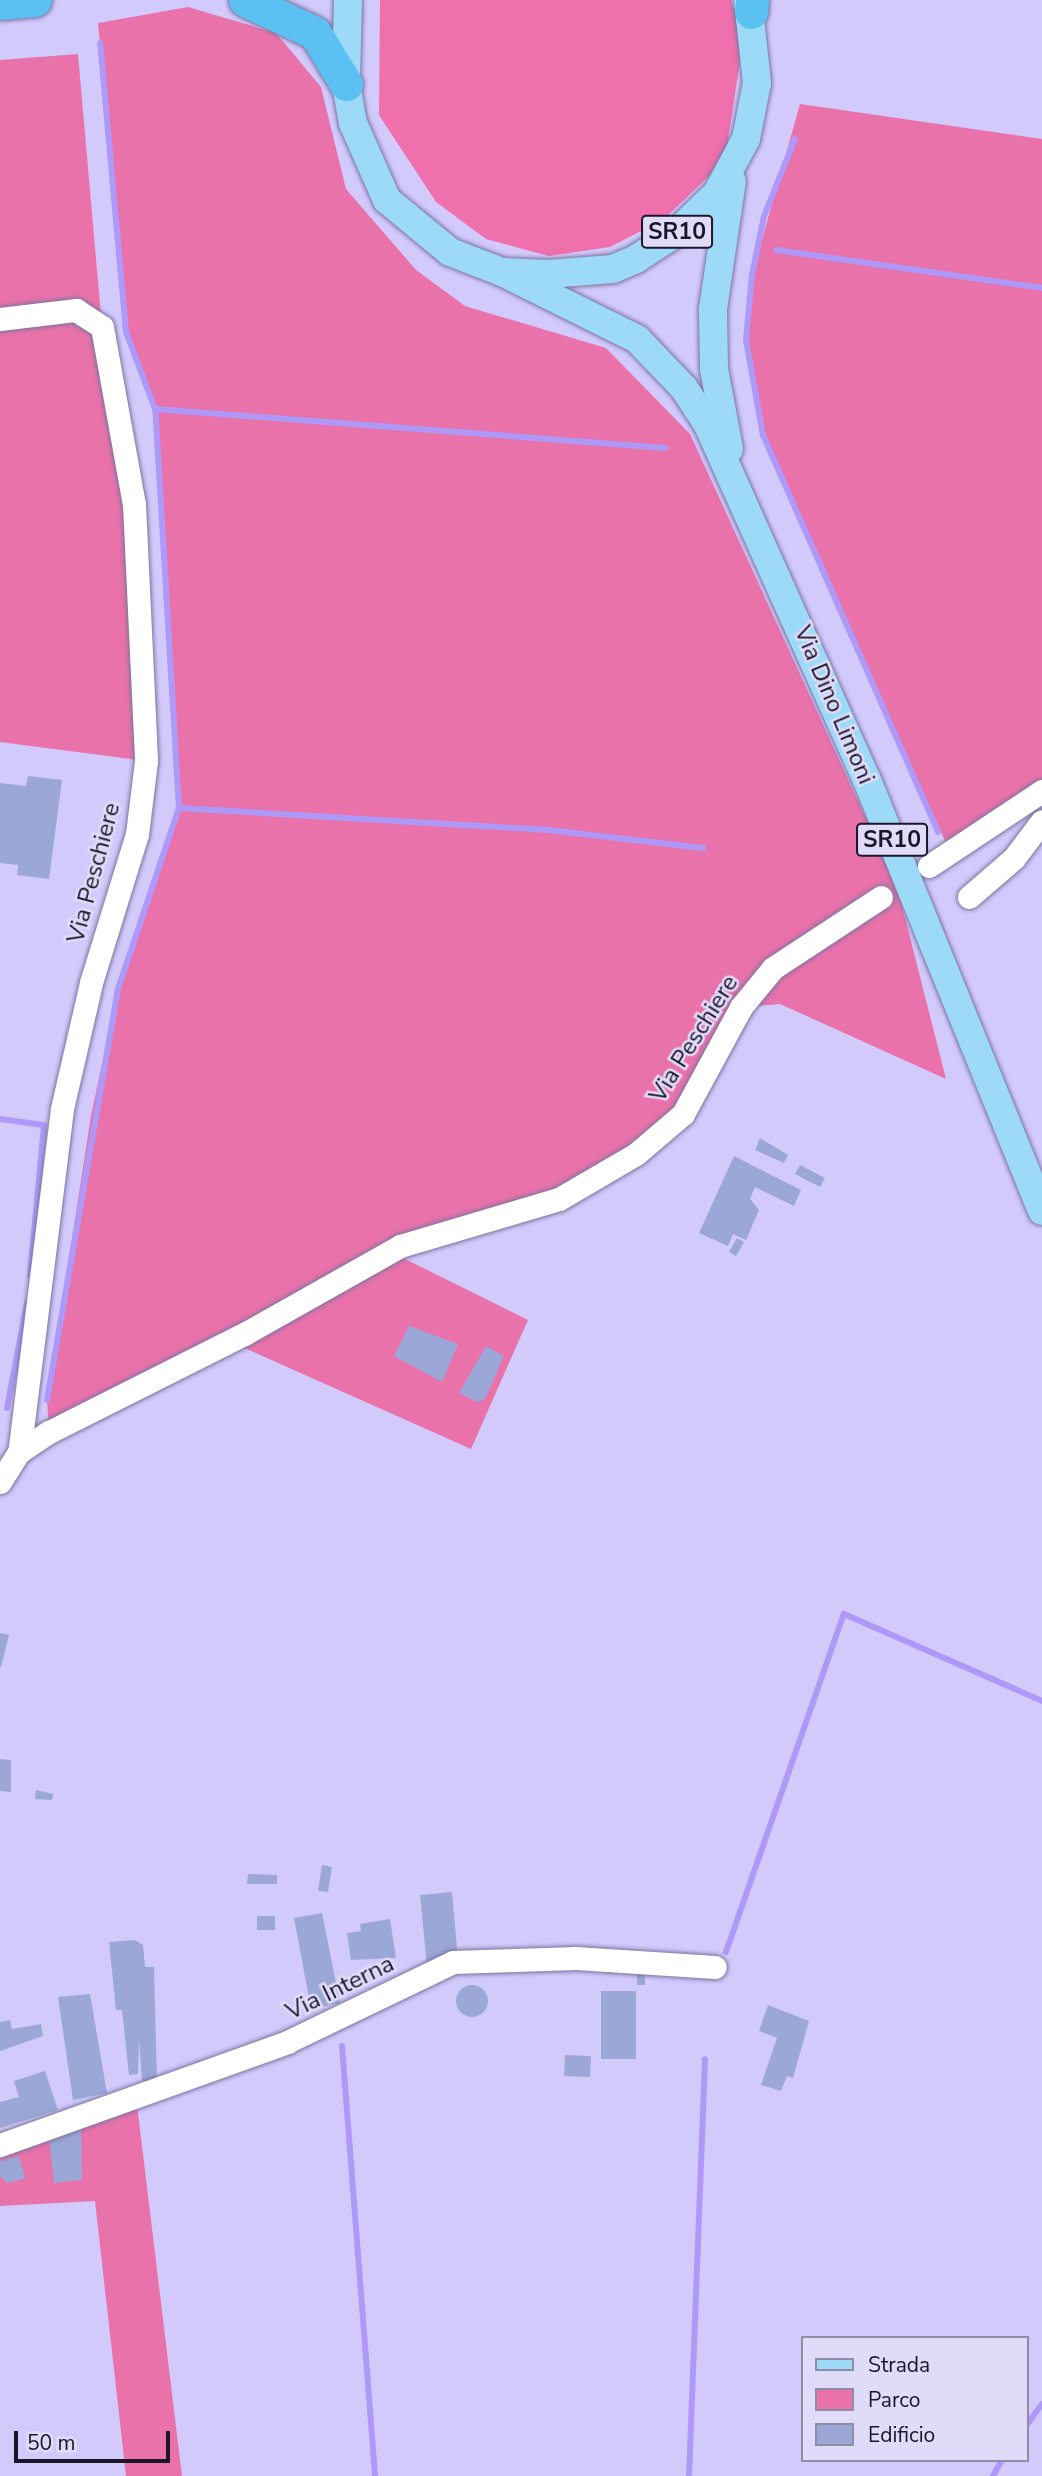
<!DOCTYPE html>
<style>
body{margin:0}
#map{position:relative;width:1042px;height:2476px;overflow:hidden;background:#d3cafc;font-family:"Nunito Sans",sans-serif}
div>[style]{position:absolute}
.green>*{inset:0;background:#ea72aa}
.forest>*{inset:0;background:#ef70ac}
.stream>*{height:6px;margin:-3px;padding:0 3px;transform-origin:3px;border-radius:3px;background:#ae99f8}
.building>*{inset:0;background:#9ba7d6}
.round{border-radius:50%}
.roads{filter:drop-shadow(0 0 2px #7c74a1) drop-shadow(0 0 2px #7c74a1)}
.minor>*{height:23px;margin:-11.5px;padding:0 11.5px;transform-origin:11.5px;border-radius:11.5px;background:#fff}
.major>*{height:28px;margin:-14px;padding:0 14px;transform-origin:14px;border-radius:14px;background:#9ddaf8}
.highway>*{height:33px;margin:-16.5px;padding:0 16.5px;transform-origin:16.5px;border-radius:16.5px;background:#5bc1f3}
span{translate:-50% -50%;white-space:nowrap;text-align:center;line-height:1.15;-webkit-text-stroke:5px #e0dbf9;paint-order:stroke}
.shield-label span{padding:2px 5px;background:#e0dbf9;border:2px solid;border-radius:5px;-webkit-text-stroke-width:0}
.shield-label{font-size:23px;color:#1a1628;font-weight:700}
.street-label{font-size:24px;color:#1a1628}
.legend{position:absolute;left:801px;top:2336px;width:228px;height:126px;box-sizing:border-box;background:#e0dbf9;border:2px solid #918ca5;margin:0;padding:9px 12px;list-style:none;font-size:21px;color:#1a1628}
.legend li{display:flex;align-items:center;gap:14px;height:35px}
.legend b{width:35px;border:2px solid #918ca5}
.scale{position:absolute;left:14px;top:2431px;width:156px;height:32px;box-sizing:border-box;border:4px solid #1a1628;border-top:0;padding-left:9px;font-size:21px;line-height:24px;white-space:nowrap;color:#1a1628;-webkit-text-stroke:5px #e0dbf9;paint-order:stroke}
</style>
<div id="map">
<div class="green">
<i style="clip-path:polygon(188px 7px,276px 33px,321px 87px,346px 189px,416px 270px,465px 306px,606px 348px,690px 434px,897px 886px,946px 1079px,780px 1004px,742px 1007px,683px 1114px,559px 1199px,391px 1252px,528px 1320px,471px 1449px,229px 1341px,49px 1432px,47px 1400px,91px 1116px,118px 989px,179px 808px,155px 409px,126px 332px,98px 23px)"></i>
<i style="clip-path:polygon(78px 54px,102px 327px,134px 504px,146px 761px,0 742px,0 60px)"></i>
<i style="clip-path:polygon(800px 104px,1042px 139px,1042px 791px,950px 852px,763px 435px,746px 340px,752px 275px)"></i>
<i style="clip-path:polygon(136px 2096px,182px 2476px,126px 2476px,95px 2201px,0 2206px,0 2145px)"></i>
</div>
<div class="forest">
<i style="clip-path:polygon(380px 0,731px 0,743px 41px,727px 147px,710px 175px,664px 219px,610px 247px,549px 256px,486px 239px,436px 202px,379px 115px)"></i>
</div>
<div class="stream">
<i style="left:795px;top:139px;width:83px;rotate:111.9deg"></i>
<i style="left:764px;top:216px;width:60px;rotate:101.5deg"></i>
<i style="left:752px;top:275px;width:65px;rotate:95.3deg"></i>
<i style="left:746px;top:340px;width:97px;rotate:79.9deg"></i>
<i style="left:763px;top:435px;width:434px;rotate:66.2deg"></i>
<i style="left:776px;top:250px;width:269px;rotate:8.1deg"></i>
<i style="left:155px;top:409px;width:512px;rotate:4.36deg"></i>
<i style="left:179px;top:808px;width:370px;rotate:3.4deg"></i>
<i style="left:548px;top:830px;width:156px;rotate:6.6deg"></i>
<i style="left:0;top:1119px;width:44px;rotate:7.8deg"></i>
<i style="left:44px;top:1125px;width:151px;rotate:95.3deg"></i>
<i style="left:47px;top:1400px;width:417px;rotate:-80.2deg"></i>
<i style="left:118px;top:989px;width:191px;rotate:-71.4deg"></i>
<i style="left:179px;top:808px;width:400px;rotate:-93.4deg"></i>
<i style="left:155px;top:409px;width:82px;rotate:-110.6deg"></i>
<i style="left:126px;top:332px;width:290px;rotate:-95.1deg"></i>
<i style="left:7px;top:1408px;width:107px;rotate:-79.2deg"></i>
<i style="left:726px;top:1952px;width:358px;rotate:-70.8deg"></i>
<i style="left:844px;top:1614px;width:216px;rotate:23.7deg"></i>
<i style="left:342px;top:2046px;width:431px;rotate:85.6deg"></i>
<i style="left:1026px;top:2426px;width:27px;rotate:-54deg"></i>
<i style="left:689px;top:2476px;width:417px;rotate:-87.8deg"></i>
<i style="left:993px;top:2476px;width:18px;rotate:-61deg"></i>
</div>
<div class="building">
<i style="clip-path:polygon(28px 776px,62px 780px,49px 879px,17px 875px,18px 865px,0 863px,0 783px,26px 786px)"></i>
<i style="clip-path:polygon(760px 1138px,788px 1155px,784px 1163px,755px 1150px)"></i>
<i style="clip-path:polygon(734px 1156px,801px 1190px,794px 1206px,755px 1187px,750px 1199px,759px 1210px,746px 1240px,733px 1234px,728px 1246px,699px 1233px)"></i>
<i style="clip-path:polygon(800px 1165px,825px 1178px,820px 1187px,795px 1174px)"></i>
<i style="clip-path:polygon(737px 1238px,744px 1242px,736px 1256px,729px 1252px)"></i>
<i style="clip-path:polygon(409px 1326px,458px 1344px,442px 1382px,394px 1356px)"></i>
<i style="clip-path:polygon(486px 1346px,504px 1356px,485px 1399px,477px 1402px,459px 1393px)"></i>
<i style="clip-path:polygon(0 1633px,9px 1635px,1px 1667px,0 1667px)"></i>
<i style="clip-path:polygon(0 1759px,11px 1760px,11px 1792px,0 1791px)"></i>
<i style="clip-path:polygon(36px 1790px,53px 1794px,52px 1800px,35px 1799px)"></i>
<i style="clip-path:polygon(322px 1865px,332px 1867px,328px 1892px,318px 1891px)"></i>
<i style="clip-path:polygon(248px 1874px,277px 1875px,277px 1884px,247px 1884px)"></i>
<i style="clip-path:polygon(452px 1892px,458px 1959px,427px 1966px,420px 1895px)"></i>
<i style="clip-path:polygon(322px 1913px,340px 2003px,311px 2009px,294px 1918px)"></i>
<i style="clip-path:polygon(257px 1916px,275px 1916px,275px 1930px,257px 1930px)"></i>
<i style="clip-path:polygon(390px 1919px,396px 1958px,351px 1960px,347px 1933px,361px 1931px,360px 1924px)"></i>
<i style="clip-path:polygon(135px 1940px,143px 1945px,145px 1967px,154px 1967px,157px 2080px,142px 2081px,139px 2040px,138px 2074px,129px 2075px,122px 2010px,116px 2010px,109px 1942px)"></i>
<i style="clip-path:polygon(637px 1972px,645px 1972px,645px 1985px,637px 1985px)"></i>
<i class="round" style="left:456px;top:1985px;width:32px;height:32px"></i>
<i style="clip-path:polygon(601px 1991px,636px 1991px,636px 2059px,601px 2059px)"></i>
<i style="clip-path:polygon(90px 1994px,107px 2093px,73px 2100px,58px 1997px)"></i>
<i style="clip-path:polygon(768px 2005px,809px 2021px,793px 2078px,787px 2076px,781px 2091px,761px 2085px,777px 2038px,759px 2031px)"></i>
<i style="clip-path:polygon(10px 2020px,12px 2029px,41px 2024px,43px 2036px,0 2051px,0 2022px)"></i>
<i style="clip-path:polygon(565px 2055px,591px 2056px,590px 2077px,564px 2076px)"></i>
<i style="clip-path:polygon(45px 2071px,58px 2110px,0 2128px,0 2102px,19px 2097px,14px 2081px)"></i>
<i style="clip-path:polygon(81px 2125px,82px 2180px,54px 2183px,48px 2129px)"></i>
<i style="clip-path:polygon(19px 2156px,25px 2178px,8px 2183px,0 2177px,0 2161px)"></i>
</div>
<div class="roads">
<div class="minor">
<i style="left:0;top:319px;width:77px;rotate:-6.8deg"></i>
<i style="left:76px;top:310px;width:31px;rotate:33deg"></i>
<i style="left:102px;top:327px;width:180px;rotate:79.8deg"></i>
<i style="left:134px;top:504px;width:257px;rotate:87.3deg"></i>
<i style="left:146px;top:761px;width:74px;rotate:97deg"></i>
<i style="left:137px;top:834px;width:156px;rotate:107.2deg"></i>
<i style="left:91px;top:983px;width:129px;rotate:103deg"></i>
<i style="left:62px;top:1109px;width:346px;rotate:97.1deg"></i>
<i style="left:929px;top:866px;width:136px;rotate:-33.6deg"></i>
<i style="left:969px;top:897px;width:60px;rotate:-40.9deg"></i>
<i style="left:1014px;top:858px;width:46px;rotate:-52.9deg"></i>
<i style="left:0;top:1482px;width:36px;rotate:-58deg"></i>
<i style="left:19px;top:1452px;width:36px;rotate:-34deg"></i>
<i style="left:49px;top:1432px;width:218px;rotate:-26.7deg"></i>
<i style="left:244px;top:1334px;width:179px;rotate:-29.4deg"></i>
<i style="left:400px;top:1246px;width:166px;rotate:-16.5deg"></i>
<i style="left:559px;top:1199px;width:89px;rotate:-30.3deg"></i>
<i style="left:636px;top:1154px;width:62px;rotate:-40.4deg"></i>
<i style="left:683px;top:1114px;width:122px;rotate:-61.5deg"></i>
<i style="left:741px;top:1007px;width:50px;rotate:-50.6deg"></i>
<i style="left:773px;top:968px;width:129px;rotate:-33.3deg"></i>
<i style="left:0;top:2145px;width:305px;rotate:-19.7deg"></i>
<i style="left:287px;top:2042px;width:184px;rotate:-25.7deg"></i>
<i style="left:453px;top:1962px;width:123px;rotate:-1.9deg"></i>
<i style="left:576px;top:1958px;width:139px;rotate:3.7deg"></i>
</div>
<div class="major">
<i style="left:348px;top:0;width:84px;rotate:91.4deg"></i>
<i style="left:346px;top:84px;width:40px;rotate:80deg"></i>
<i style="left:353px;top:123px;width:84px;rotate:66.2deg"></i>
<i style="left:387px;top:200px;width:82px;rotate:39.5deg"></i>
<i style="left:450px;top:252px;width:56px;rotate:21deg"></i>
<i style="left:502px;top:272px;width:46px;rotate:2.5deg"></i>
<i style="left:548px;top:274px;width:65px;rotate:-4.4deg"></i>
<i style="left:613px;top:269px;width:25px;rotate:-23deg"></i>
<i style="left:636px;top:259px;width:48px;rotate:-33deg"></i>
<i style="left:676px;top:233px;width:57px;rotate:-44.3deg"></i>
<i style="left:717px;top:193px;width:61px;rotate:-61.8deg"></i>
<i style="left:746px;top:139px;width:57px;rotate:-78.9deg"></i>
<i style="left:757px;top:83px;width:83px;rotate:-96.2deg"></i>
<i style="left:502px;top:272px;width:151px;rotate:26.4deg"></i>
<i style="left:637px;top:339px;width:68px;rotate:46.2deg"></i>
<i style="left:684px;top:388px;width:44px;rotate:57deg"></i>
<i style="left:708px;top:425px;width:389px;rotate:65.9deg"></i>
<i style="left:867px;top:780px;width:465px;rotate:67.9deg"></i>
<i style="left:729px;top:449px;width:81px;rotate:-100.6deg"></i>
<i style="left:714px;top:369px;width:60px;rotate:-91deg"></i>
<i style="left:713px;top:309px;width:129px;rotate:-81.6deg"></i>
</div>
<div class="highway">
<i style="left:245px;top:0;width:77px;rotate:25.2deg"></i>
<i style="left:315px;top:33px;width:60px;rotate:58.7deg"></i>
<i style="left:0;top:3px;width:35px;rotate:-5deg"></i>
<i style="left:751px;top:12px;width:12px;rotate:-85deg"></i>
</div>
</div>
<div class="shield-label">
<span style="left:677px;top:232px">SR10</span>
<span style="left:892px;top:840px">SR10</span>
</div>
<div class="street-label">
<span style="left:834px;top:705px;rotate:67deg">Via Dino Limoni</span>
<span style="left:94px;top:873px;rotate:-75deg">Via Peschiere</span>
<span style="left:694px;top:1039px;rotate:-58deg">Via Peschiere</span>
<span style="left:340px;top:1988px;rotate:-26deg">Via Interna</span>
</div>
<ul class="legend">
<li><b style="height:9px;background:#9ddaf8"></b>Strada</li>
<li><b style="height:19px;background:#ea72aa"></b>Parco</li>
<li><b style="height:19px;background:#9ba7d6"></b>Edificio</li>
</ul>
<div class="scale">50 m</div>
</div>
